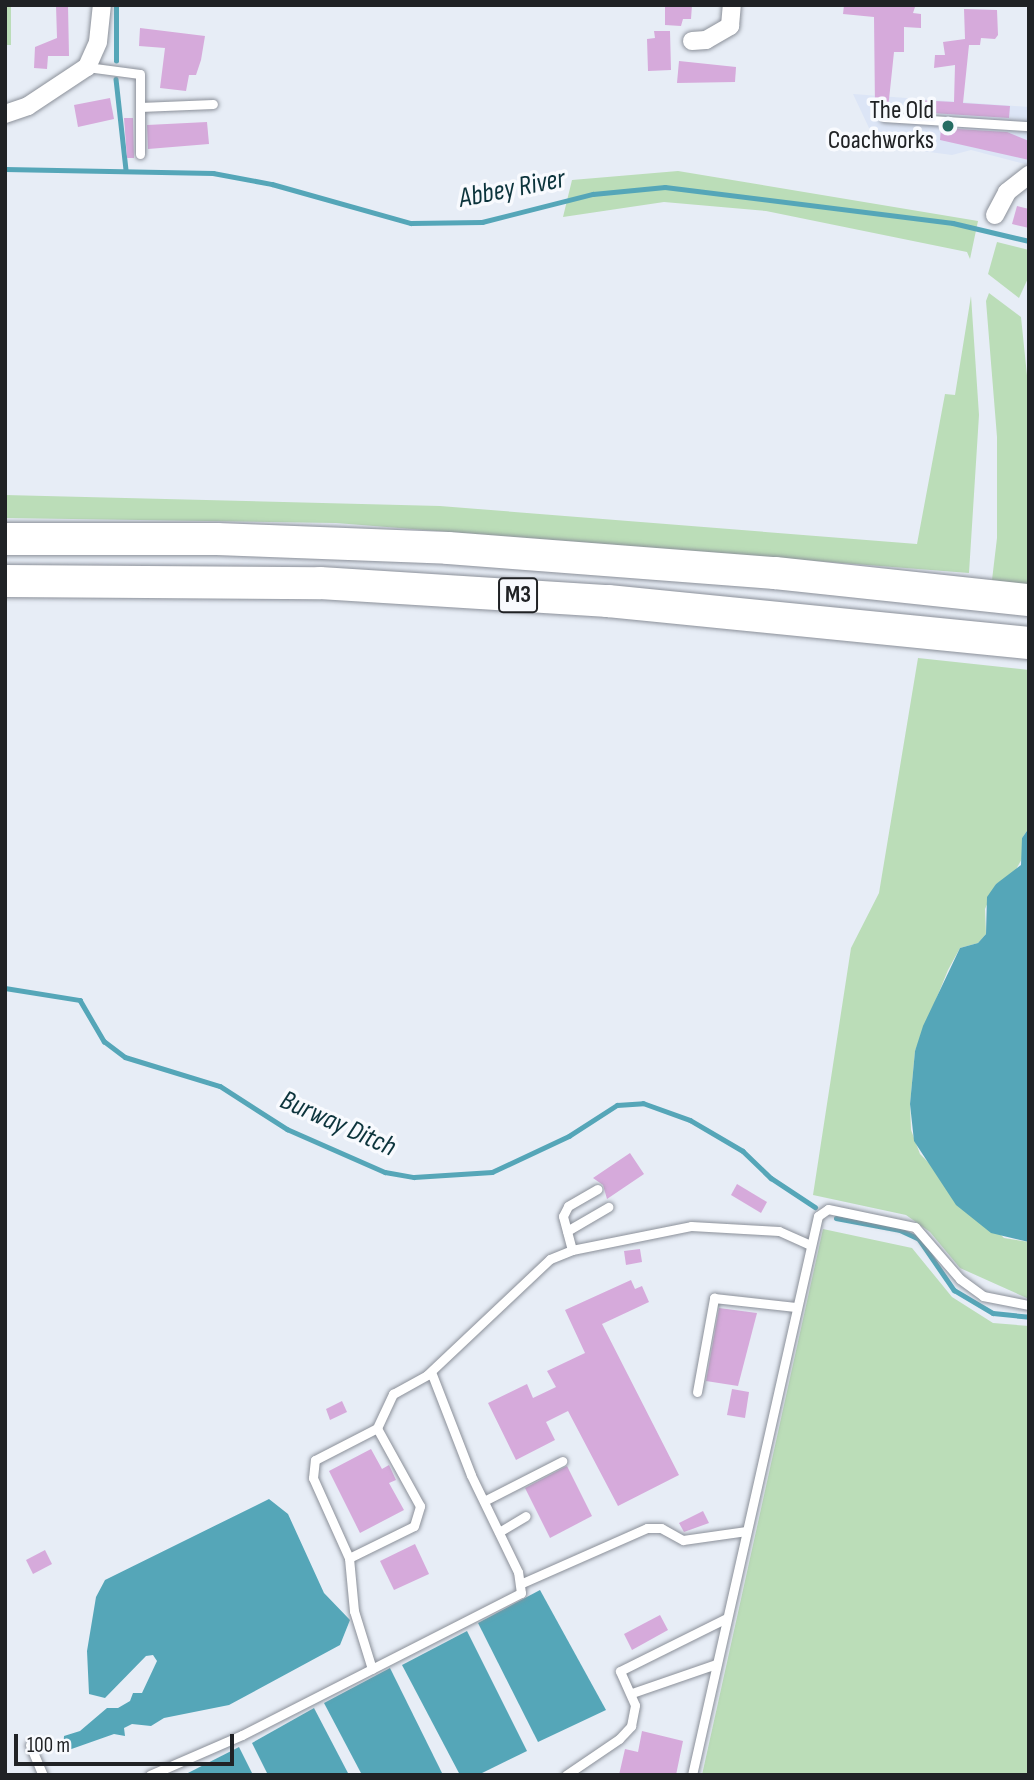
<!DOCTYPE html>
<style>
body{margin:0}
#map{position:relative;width:1034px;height:1780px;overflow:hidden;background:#e7edf6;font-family:"Sofia Sans Condensed",sans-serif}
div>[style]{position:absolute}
.built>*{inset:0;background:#dce5f6}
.green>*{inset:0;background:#bbddb8}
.water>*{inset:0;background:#55a6b8}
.stream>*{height:4.5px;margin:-2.25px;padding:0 2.25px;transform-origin:2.25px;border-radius:2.25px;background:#55a6b8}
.building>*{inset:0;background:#d6aadb}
.roads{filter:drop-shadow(0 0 2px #8b9099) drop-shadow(0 0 2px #8b9099)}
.lane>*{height:9px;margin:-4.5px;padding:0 4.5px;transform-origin:4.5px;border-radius:4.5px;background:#fff}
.street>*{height:18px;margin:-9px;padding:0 9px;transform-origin:9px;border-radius:9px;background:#fff}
.highway>*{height:32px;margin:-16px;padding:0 16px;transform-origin:16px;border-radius:16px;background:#fff}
.dots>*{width:19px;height:19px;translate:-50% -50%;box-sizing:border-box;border:4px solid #f8fafe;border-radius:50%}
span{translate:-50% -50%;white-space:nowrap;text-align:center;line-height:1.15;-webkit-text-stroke:7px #f8fafe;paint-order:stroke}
.shield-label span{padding:2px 5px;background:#f8fafe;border:2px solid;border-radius:5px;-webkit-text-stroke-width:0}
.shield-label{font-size:24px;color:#202225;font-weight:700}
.poi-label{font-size:26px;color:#202225}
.right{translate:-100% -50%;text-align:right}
.water-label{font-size:28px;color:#0c343c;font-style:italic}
.frame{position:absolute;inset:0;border:7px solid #202225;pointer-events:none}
.scale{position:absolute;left:14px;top:1734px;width:220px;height:32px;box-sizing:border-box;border:4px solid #202225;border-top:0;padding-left:9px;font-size:21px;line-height:24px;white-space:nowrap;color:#202225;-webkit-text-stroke:5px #f8fafe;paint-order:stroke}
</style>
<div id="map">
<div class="built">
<i style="clip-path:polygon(853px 94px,1029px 107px,1029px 165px,971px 150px,952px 155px,877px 145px)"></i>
</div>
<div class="green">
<i style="clip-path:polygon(5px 5px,11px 5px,11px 45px,5px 45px)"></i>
<i style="clip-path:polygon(678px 171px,978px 221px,970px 259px,967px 252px,766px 211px,664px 202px,563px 217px,572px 180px)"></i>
<i style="clip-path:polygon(997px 242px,1029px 250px,1029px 276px,1019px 298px,988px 274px)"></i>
<i style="clip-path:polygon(989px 293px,1021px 317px,1029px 395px,1029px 585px,992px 580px,997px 538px,997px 437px,986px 301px)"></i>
<i style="clip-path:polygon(971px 296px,979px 415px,969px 573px,336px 523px,5px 518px,5px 495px,440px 506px,917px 544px,945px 394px,955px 395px)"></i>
<i style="clip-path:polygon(918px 658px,1029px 670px,1029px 828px,1022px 838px,1024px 855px,1013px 875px,996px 884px,985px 909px,986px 934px,978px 943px,960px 948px,948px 970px,915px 1051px,910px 1104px,911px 1130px,920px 1154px,1004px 1238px,1029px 1242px,1029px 1299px,960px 1268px,930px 1232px,906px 1215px,813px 1195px,851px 948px,879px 893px)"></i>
<i style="clip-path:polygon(823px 1229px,912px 1248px,952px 1297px,993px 1323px,1029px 1326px,1029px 1775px,702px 1775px)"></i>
</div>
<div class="water">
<i style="clip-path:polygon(1029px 828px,1029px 1242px,991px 1233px,956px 1205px,914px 1141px,910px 1104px,915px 1051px,923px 1026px,960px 948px,978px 943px,986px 934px,987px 897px,996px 884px,1021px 865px,1022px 838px)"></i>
<i style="clip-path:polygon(269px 1499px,288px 1514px,324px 1593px,350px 1620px,340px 1645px,229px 1705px,164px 1718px,151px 1726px,132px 1724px,124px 1728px,125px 1736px,114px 1734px,63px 1752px,64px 1736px,80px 1731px,107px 1708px,118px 1708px,130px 1701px,133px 1693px,142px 1693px,157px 1661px,153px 1655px,146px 1656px,105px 1698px,89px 1694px,87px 1651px,96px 1597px,105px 1580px)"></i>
<i style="clip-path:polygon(540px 1590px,606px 1710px,538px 1742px,478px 1623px)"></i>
<i style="clip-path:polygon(467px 1631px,527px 1751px,478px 1775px,460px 1775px,402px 1665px)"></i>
<i style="clip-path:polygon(390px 1668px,443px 1775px,362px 1775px,324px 1703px)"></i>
<i style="clip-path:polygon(314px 1708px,349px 1775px,268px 1775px,252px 1743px)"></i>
<i style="clip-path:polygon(239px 1747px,253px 1775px,184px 1775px)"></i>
</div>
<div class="stream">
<i style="left:116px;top:61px;width:56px;rotate:-90deg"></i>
<i style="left:116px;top:79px;width:92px;rotate:83.7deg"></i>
<i style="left:5px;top:169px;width:208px;rotate:1.1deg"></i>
<i style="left:213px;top:173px;width:60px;rotate:10.6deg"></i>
<i style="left:272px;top:184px;width:144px;rotate:15.7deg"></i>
<i style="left:411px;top:223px;width:71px;rotate:-0.8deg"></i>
<i style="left:482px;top:222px;width:114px;rotate:-14.2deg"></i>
<i style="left:593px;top:194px;width:72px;rotate:-5.6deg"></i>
<i style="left:665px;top:187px;width:290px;rotate:7.1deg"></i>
<i style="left:953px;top:223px;width:78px;rotate:13.3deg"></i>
<i style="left:5px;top:988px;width:76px;rotate:9.1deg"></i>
<i style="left:80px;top:1000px;width:48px;rotate:59.7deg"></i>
<i style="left:104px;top:1041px;width:26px;rotate:37deg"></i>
<i style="left:125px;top:1057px;width:99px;rotate:17deg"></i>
<i style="left:220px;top:1086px;width:80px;rotate:32.7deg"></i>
<i style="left:287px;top:1129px;width:107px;rotate:23.7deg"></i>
<i style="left:385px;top:1172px;width:29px;rotate:10deg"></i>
<i style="left:414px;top:1177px;width:78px;rotate:-3.7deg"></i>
<i style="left:492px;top:1172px;width:85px;rotate:-25.1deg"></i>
<i style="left:569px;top:1136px;width:57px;rotate:-32.9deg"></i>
<i style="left:617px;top:1105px;width:26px;rotate:-4deg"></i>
<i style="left:643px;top:1103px;width:50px;rotate:19.9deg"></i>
<i style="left:690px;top:1120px;width:61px;rotate:30.3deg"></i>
<i style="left:743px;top:1151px;width:39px;rotate:44deg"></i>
<i style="left:771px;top:1178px;width:53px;rotate:33.4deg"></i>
<i style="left:836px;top:1218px;width:65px;rotate:10.6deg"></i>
<i style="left:900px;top:1230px;width:21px;rotate:25deg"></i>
<i style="left:919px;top:1239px;width:62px;rotate:55.5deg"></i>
<i style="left:954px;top:1290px;width:45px;rotate:30.5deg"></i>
<i style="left:993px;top:1313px;width:36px;rotate:6deg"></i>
</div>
<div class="building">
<i style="clip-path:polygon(56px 5px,68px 5px,69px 56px,48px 56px,47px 69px,34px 68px,35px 47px,57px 38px)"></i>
<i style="clip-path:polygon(692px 5px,691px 19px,683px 19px,681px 26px,665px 25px,665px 7px)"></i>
<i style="clip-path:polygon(844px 5px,915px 7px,913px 13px,921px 14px,921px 28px,904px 27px,904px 52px,894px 52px,888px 109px,875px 108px,874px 17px,843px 14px)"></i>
<i style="clip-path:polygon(964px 9px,997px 10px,998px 35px,995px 39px,981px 38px,980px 45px,969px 45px,963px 103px,1010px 106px,1009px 118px,916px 112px,916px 100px,954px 102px,955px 65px,934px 68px,935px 55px,945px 55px,943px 42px,965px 39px)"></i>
<i style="clip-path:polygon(140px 28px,205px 36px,201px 60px,196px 75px,189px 75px,186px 91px,160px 88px,165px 48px,139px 46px)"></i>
<i style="clip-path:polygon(654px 31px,670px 31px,671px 70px,648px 71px,647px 39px,655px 38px)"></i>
<i style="clip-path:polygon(679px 61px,736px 67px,735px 82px,677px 83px)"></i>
<i style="clip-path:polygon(110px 98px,114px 119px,78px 127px,74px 105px)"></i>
<i style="clip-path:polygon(124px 118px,133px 118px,134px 158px,127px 158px)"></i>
<i style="clip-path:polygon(207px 122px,209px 144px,148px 149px,147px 125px)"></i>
<i style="clip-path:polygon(941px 128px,1007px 132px,1029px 141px,1029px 160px,940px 140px)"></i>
<i style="clip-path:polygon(1017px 206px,1029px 209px,1029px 228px,1012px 224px)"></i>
<i style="clip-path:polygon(630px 1153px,644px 1174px,607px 1199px,603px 1185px,593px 1178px)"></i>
<i style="clip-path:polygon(737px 1184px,767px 1202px,761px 1213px,731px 1195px)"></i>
<i style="clip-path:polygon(640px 1249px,642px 1262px,626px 1265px,624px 1251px)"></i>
<i style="clip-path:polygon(631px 1280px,635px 1289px,642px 1286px,649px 1302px,602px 1324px,679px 1475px,618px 1506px,568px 1411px,546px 1422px,555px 1440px,516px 1460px,488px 1403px,527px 1384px,533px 1398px,556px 1387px,547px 1371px,585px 1353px,565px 1310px)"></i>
<i style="clip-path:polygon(719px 1308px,757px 1313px,738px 1386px,706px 1381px)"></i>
<i style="clip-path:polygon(732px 1389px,749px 1392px,745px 1418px,727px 1415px)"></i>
<i style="clip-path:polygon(342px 1401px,347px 1412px,330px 1420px,326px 1409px)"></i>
<i style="clip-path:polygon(371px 1449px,382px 1469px,389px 1465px,396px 1480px,389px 1483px,404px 1510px,360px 1533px,329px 1471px)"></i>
<i style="clip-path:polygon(567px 1466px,592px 1516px,550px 1538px,525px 1488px)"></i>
<i style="clip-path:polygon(703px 1511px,709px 1523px,684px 1532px,679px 1523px)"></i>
<i style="clip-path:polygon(415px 1544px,429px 1574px,394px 1590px,380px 1561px)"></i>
<i style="clip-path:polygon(45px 1550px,52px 1564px,33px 1574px,26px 1560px)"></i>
<i style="clip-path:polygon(660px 1615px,668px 1630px,632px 1650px,624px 1634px)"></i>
<i style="clip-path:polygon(642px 1731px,683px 1741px,676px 1775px,619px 1775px,625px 1749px,638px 1752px)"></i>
</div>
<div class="roads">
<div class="lane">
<i style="left:87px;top:67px;width:53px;rotate:7.5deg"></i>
<i style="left:140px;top:74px;width:80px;rotate:90deg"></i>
<i style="left:140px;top:107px;width:73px;rotate:-2.4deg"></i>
<i style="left:884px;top:117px;width:145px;rotate:3.6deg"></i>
<i style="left:567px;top:1231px;width:48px;rotate:-30.3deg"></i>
<i style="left:572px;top:1250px;width:35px;rotate:-105deg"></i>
<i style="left:563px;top:1216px;width:11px;rotate:-63deg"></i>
<i style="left:568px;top:1206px;width:34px;rotate:-30deg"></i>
<i style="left:697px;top:1392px;width:96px;rotate:-79.7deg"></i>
<i style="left:714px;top:1298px;width:82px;rotate:6.3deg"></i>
<i style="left:484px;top:1501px;width:88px;rotate:-27.1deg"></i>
<i style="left:499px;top:1532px;width:31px;rotate:-31deg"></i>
<i style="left:349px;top:1558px;width:72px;rotate:-26.2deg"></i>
<i style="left:414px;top:1526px;width:21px;rotate:-73deg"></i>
<i style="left:420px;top:1506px;width:89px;rotate:-118.9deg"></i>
<i style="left:520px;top:1584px;width:139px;rotate:-23.8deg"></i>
<i style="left:647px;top:1528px;width:14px"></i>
<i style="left:661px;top:1528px;width:25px;rotate:29deg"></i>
<i style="left:683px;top:1540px;width:64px;rotate:-8.1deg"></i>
<i style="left:372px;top:1669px;width:61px;rotate:-107.2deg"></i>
<i style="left:354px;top:1611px;width:53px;rotate:-95.4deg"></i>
<i style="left:349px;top:1558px;width:88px;rotate:-114.2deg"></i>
<i style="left:313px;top:1478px;width:18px;rotate:-84deg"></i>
<i style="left:315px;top:1460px;width:70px;rotate:-27.3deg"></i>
<i style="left:377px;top:1428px;width:38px;rotate:-65deg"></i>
<i style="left:393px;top:1394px;width:39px;rotate:-29deg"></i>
<i style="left:427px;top:1375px;width:169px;rotate:-43.3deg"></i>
<i style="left:550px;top:1259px;width:24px;rotate:-22deg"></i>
<i style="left:572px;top:1250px;width:121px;rotate:-11.4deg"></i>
<i style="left:691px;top:1226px;width:88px;rotate:3.3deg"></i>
<i style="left:779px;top:1231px;width:34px;rotate:24deg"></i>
<i style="left:632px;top:1693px;width:89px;rotate:-19deg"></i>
<i style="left:30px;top:1745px;width:33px;rotate:67deg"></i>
<i style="left:150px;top:1775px;width:100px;rotate:-23.5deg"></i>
<i style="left:242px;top:1735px;width:313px;rotate:-27deg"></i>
<i style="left:521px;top:1593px;width:21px;rotate:-98deg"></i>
<i style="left:518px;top:1572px;width:108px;rotate:-115.9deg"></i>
<i style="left:471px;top:1475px;width:110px;rotate:-111.2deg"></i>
<i style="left:566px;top:1775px;width:64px;rotate:-34.2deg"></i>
<i style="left:619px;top:1739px;width:18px;rotate:-47deg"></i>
<i style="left:631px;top:1726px;width:21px;rotate:-79deg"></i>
<i style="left:635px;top:1705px;width:37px;rotate:-114deg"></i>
<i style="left:620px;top:1671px;width:119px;rotate:-26.4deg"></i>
<i style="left:692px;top:1775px;width:573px;rotate:-77.3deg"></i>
<i style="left:818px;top:1216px;width:12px;rotate:-35deg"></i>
<i style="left:828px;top:1209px;width:89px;rotate:11.7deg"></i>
<i style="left:915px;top:1227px;width:69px;rotate:49.1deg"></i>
<i style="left:960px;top:1279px;width:29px;rotate:36deg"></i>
<i style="left:983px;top:1296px;width:47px;rotate:11.1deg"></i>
</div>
<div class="street">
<i style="left:692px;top:41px;width:14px;rotate:-4deg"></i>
<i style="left:706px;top:40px;width:28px;rotate:-30deg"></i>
<i style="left:730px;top:26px;width:21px;rotate:-85deg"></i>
<i style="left:5px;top:114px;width:24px;rotate:-19deg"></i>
<i style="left:28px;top:106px;width:71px;rotate:-33.5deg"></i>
<i style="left:87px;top:67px;width:27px;rotate:-66deg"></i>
<i style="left:98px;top:42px;width:37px;rotate:-84deg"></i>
<i style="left:995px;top:215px;width:26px;rotate:-62deg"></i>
<i style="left:1007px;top:192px;width:28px;rotate:-38deg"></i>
</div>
<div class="highway">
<i style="left:5px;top:539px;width:212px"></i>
<i style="left:217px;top:539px;width:231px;rotate:2.2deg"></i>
<i style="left:448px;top:548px;width:328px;rotate:4.4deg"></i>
<i style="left:775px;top:573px;width:255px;rotate:6.1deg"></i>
<i style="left:5px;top:581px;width:315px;rotate:0.4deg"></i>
<i style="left:320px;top:583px;width:289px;rotate:3.6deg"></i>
<i style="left:608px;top:601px;width:423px;rotate:5.7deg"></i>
</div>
</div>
<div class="dots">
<i style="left:948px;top:126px;background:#256d63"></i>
</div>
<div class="shield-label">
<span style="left:518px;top:595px">M3</span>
</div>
<div class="poi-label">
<span class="right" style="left:934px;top:126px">The Old<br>Coachworks</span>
</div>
<div class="water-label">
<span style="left:512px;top:189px;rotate:-11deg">Abbey River</span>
<span style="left:338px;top:1124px;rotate:24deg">Burway Ditch</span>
</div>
<div class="frame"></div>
<div class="scale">100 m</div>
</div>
